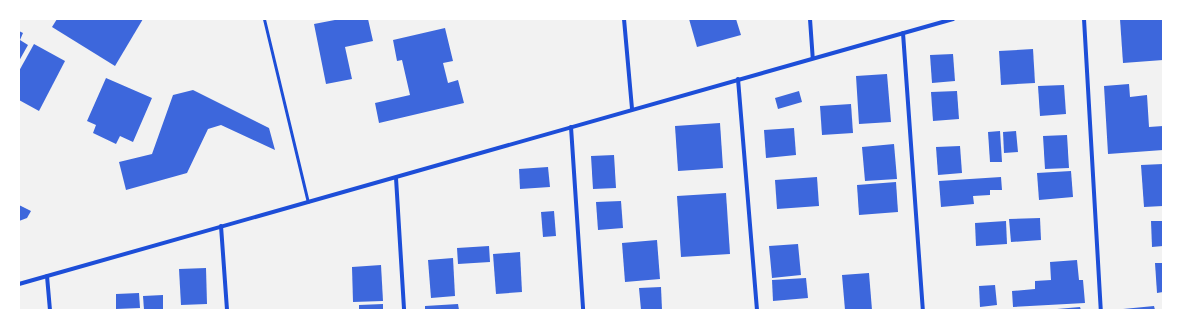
<!DOCTYPE html>
<style>
body{margin:0}
#map{position:relative;width:1182px;height:329px;overflow:hidden;background:#f2f2f2;font-family:Montserrat,sans-serif}
div>[style]{position:absolute}
.building>*{inset:0;background:#3d67dc}
.service>*{height:3px;margin:-1.5px;padding:0 1.5px;transform-origin:1.5px;border-radius:1.5px;background:#1d4ed8}
.minor>*{height:4px;margin:-2px;padding:0 2px;transform-origin:2px;border-radius:2px;background:#1d4ed8}
span{translate:-50% -50%;white-space:nowrap;text-align:center;line-height:1.15;-webkit-text-stroke:3px #fff;paint-order:stroke}
.frame{position:absolute;inset:0;border:20px solid #fff;pointer-events:none}
</style>
<div id="map">
<div class="building">
<i style="clip-path:polygon(57px 19px,143px 19px,115px 66px,52px 27px)"></i>
<i style="clip-path:polygon(340px 19px,368px 19px,373px 41px,345px 47px,352px 79px,326px 84px,314px 24px)"></i>
<i style="clip-path:polygon(689px 19px,736px 19px,741px 35px,697px 47px)"></i>
<i style="clip-path:polygon(1120px 19px,1163px 19px,1163px 60px,1123px 63px)"></i>
<i style="clip-path:polygon(445px 28px,453px 61px,443px 63px,448px 83px,458px 80px,464px 103px,379px 123px,375px 103px,410px 95px,402px 60px,397px 61px,393px 40px)"></i>
<i style="clip-path:polygon(19px 31px,23px 33px,20px 40px,28px 45px,19px 61px)"></i>
<i style="clip-path:polygon(34px 44px,65px 61px,39px 111px,19px 100px,19px 71px)"></i>
<i style="clip-path:polygon(1033px 49px,1035px 83px,1001px 85px,999px 51px)"></i>
<i style="clip-path:polygon(953px 54px,955px 81px,932px 83px,930px 55px)"></i>
<i style="clip-path:polygon(887px 74px,891px 122px,859px 124px,856px 76px)"></i>
<i style="clip-path:polygon(106px 78px,152px 98px,133px 142px,120px 136px,116px 144px,93px 133px,96px 125px,87px 121px)"></i>
<i style="clip-path:polygon(1129px 84px,1130px 97px,1147px 95px,1149px 127px,1163px 126px,1163px 150px,1108px 154px,1104px 86px)"></i>
<i style="clip-path:polygon(1064px 85px,1066px 114px,1040px 116px,1038px 86px)"></i>
<i style="clip-path:polygon(193px 90px,269px 128px,275px 150px,221px 125px,208px 129px,187px 173px,126px 190px,119px 162px,152px 154px,173px 95px)"></i>
<i style="clip-path:polygon(799px 91px,802px 102px,778px 109px,775px 98px)"></i>
<i style="clip-path:polygon(957px 91px,959px 119px,933px 121px,931px 92px)"></i>
<i style="clip-path:polygon(851px 104px,853px 133px,822px 135px,820px 106px)"></i>
<i style="clip-path:polygon(720px 123px,723px 168px,678px 171px,675px 126px)"></i>
<i style="clip-path:polygon(794px 128px,796px 155px,766px 158px,764px 130px)"></i>
<i style="clip-path:polygon(1000px 131px,1002px 162px,990px 162px,988px 132px)"></i>
<i style="clip-path:polygon(1016px 131px,1018px 152px,1004px 153px,1003px 132px)"></i>
<i style="clip-path:polygon(1067px 135px,1069px 168px,1045px 169px,1043px 136px)"></i>
<i style="clip-path:polygon(894px 144px,897px 179px,865px 181px,862px 147px)"></i>
<i style="clip-path:polygon(960px 146px,962px 173px,938px 175px,936px 147px)"></i>
<i style="clip-path:polygon(614px 155px,616px 188px,593px 189px,591px 156px)"></i>
<i style="clip-path:polygon(1163px 164px,1163px 206px,1144px 207px,1141px 165px)"></i>
<i style="clip-path:polygon(548px 167px,550px 187px,520px 189px,519px 169px)"></i>
<i style="clip-path:polygon(1071px 171px,1073px 197px,1039px 200px,1037px 173px)"></i>
<i style="clip-path:polygon(817px 177px,819px 206px,777px 209px,775px 180px)"></i>
<i style="clip-path:polygon(1001px 177px,1002px 190px,990px 190px,990px 195px,973px 196px,974px 204px,941px 207px,939px 181px)"></i>
<i style="clip-path:polygon(896px 182px,898px 212px,859px 215px,857px 185px)"></i>
<i style="clip-path:polygon(726px 193px,730px 254px,681px 257px,677px 196px)"></i>
<i style="clip-path:polygon(621px 201px,623px 228px,598px 230px,596px 202px)"></i>
<i style="clip-path:polygon(19px 205px,31px 211px,27px 218px,19px 221px)"></i>
<i style="clip-path:polygon(554px 211px,556px 236px,543px 237px,541px 212px)"></i>
<i style="clip-path:polygon(1040px 218px,1041px 240px,1011px 242px,1009px 219px)"></i>
<i style="clip-path:polygon(1006px 221px,1007px 244px,976px 246px,975px 223px)"></i>
<i style="clip-path:polygon(1151px 221px,1163px 221px,1163px 246px,1152px 247px)"></i>
<i style="clip-path:polygon(657px 240px,660px 279px,625px 282px,622px 243px)"></i>
<i style="clip-path:polygon(798px 244px,801px 275px,772px 278px,769px 246px)"></i>
<i style="clip-path:polygon(489px 246px,490px 262px,458px 264px,457px 248px)"></i>
<i style="clip-path:polygon(520px 252px,522px 292px,496px 294px,493px 254px)"></i>
<i style="clip-path:polygon(453px 258px,455px 296px,431px 298px,428px 260px)"></i>
<i style="clip-path:polygon(1077px 260px,1079px 280px,1083px 280px,1085px 303px,1013px 307px,1012px 291px,1035px 289px,1035px 281px,1051px 280px,1050px 262px)"></i>
<i style="clip-path:polygon(1155px 263px,1163px 263px,1163px 292px,1157px 293px)"></i>
<i style="clip-path:polygon(381px 265px,383px 301px,353px 302px,352px 267px)"></i>
<i style="clip-path:polygon(206px 268px,207px 304px,181px 305px,179px 269px)"></i>
<i style="clip-path:polygon(869px 273px,872px 310px,845px 310px,842px 275px)"></i>
<i style="clip-path:polygon(806px 278px,808px 298px,773px 301px,772px 280px)"></i>
<i style="clip-path:polygon(995px 285px,997px 305px,980px 307px,979px 286px)"></i>
<i style="clip-path:polygon(661px 287px,662px 310px,641px 310px,639px 288px)"></i>
<i style="clip-path:polygon(139px 293px,140px 308px,116px 309px,116px 294px)"></i>
<i style="clip-path:polygon(163px 295px,163px 310px,144px 310px,143px 296px)"></i>
<i style="clip-path:polygon(383px 304px,383px 310px,359px 310px,359px 305px)"></i>
<i style="clip-path:polygon(458px 304px,459px 310px,425px 310px,425px 306px)"></i>
<i style="clip-path:polygon(1154px 306px,1155px 310px,1123px 310px,1123px 309px)"></i>
<i style="clip-path:polygon(1080px 307px,1081px 310px,1057px 310px,1057px 309px)"></i>
</div>
<div class="service">
<i style="left:264px;top:19px;width:188px;rotate:76.5deg"></i>
</div>
<div class="minor">
<i style="left:624px;top:19px;width:90px;rotate:84.9deg"></i>
<i style="left:810px;top:19px;width:39px;rotate:86deg"></i>
<i style="left:1084px;top:19px;width:291px;rotate:86.7deg"></i>
<i style="left:903px;top:33px;width:278px;rotate:85.9deg"></i>
<i style="left:738px;top:79px;width:232px;rotate:85.3deg"></i>
<i style="left:571px;top:127px;width:183px;rotate:86.2deg"></i>
<i style="left:396px;top:178px;width:132px;rotate:86.5deg"></i>
<i style="left:221px;top:226px;width:84px;rotate:85.9deg"></i>
<i style="left:47px;top:276px;width:34px;rotate:85deg"></i>
<i style="left:19px;top:284px;width:971px;rotate:-15.84deg"></i>
</div>
<div class="frame"></div>
</div>
